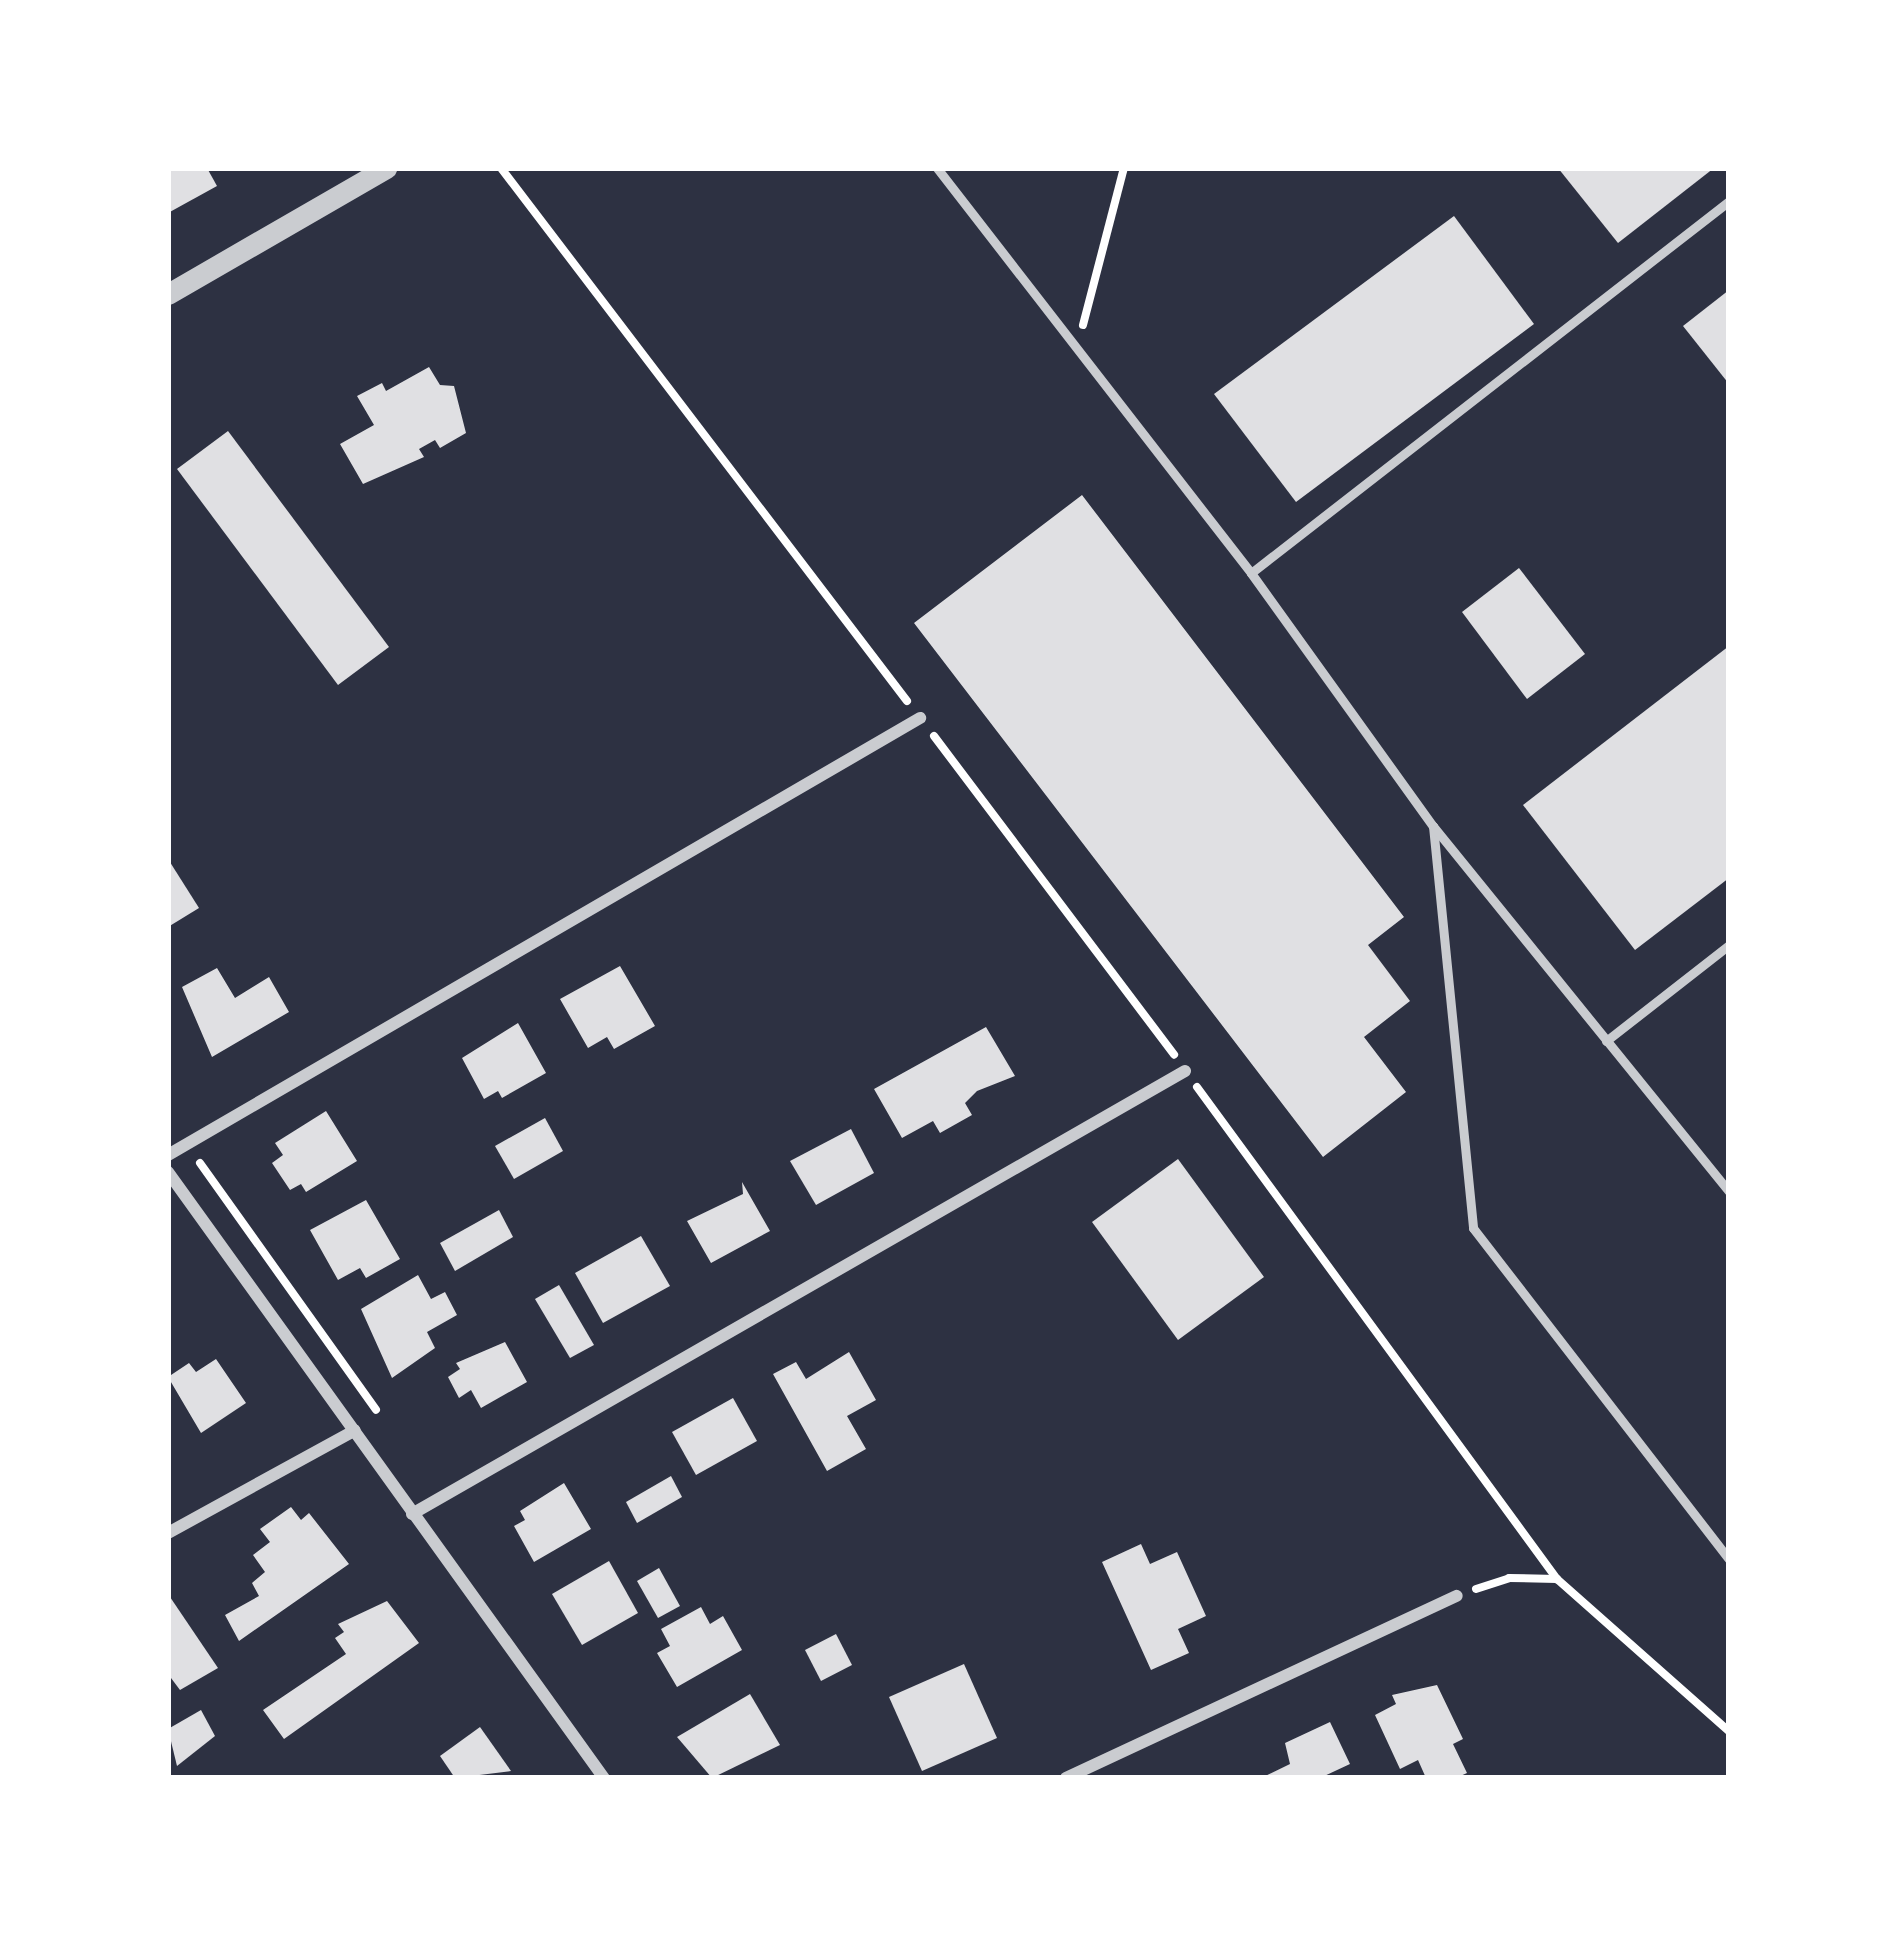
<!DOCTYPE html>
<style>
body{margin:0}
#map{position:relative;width:1897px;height:1946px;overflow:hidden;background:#2d3142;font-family:Quicksand,sans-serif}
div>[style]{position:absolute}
.building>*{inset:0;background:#e0e0e3}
.path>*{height:8px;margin:-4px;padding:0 4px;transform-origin:4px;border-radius:4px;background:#fff}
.service>*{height:9px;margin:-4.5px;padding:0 4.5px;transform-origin:4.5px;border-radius:4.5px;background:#caccd0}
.minor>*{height:12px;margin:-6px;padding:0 6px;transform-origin:6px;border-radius:6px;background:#caccd0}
.tertiary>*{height:21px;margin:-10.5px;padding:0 10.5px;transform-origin:10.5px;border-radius:10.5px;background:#caccd0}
span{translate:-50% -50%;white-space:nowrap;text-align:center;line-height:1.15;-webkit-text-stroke:9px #fff;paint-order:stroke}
.frame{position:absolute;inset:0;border:171px solid #fff;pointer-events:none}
</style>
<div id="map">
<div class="building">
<i style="clip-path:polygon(168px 168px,207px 168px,217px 186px,168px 213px)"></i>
<i style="clip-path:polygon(1558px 168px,1714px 168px,1618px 243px)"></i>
<i style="clip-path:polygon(1454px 216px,1534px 324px,1296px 502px,1214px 394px)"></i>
<i style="clip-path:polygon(1729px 290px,1729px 384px,1683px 326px)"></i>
<i style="clip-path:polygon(429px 367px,440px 385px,454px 386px,466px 433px,440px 448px,435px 440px,419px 449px,424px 457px,363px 484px,340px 444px,374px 425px,357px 396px,382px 383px,386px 391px)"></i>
<i style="clip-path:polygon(228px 431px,389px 647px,338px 685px,177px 469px)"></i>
<i style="clip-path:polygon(1082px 495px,1404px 917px,1368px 945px,1410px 1001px,1364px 1037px,1406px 1092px,1323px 1157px,914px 623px)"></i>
<i style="clip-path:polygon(1519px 568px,1585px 654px,1527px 699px,1462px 612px)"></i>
<i style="clip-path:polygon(1729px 646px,1729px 878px,1635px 950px,1523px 805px)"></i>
<i style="clip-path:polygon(168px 859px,199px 908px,168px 927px)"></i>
<i style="clip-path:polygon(620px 966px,655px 1026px,614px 1049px,607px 1037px,588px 1048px,560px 999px)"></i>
<i style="clip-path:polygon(217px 968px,235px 998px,269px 977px,289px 1012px,212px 1057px,182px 987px)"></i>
<i style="clip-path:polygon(518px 1023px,546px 1073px,502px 1098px,498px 1091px,484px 1099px,462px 1058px)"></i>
<i style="clip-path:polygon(986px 1027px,1015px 1076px,977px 1091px,965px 1103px,972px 1115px,940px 1133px,933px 1121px,902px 1138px,874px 1089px)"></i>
<i style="clip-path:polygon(326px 1111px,357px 1161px,306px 1192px,301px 1184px,290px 1190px,272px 1163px,283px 1155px,275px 1143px)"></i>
<i style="clip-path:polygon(545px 1118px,563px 1151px,514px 1179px,495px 1146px)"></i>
<i style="clip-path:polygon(851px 1129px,874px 1173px,816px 1205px,790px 1161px)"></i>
<i style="clip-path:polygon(1178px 1159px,1264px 1277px,1178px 1340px,1092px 1222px)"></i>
<i style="clip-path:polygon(742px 1182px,770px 1231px,711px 1263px,687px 1221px,743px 1194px)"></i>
<i style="clip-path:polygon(366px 1200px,400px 1259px,366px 1278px,360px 1268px,338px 1280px,310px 1230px)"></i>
<i style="clip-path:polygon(499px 1210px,513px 1237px,455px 1271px,440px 1243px)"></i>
<i style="clip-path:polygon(641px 1236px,670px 1286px,603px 1323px,575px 1273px)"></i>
<i style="clip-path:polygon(418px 1275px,431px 1299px,445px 1292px,457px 1315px,427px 1332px,435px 1348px,392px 1378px,361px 1309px)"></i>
<i style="clip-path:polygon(559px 1285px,594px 1345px,570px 1358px,535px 1299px)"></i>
<i style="clip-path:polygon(505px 1342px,527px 1382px,481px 1408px,471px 1390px,459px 1398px,448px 1377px,460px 1369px,456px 1363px)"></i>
<i style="clip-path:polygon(849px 1352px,876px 1400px,847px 1416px,866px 1449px,827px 1471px,773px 1374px,796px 1362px,806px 1379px)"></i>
<i style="clip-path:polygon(216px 1359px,246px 1403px,201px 1433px,168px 1377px,189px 1363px,196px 1372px)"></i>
<i style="clip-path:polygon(733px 1398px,757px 1441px,696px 1475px,672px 1432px)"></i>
<i style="clip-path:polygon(671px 1476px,682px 1497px,637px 1523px,626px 1502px)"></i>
<i style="clip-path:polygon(564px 1483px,591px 1529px,534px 1562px,514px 1526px,525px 1520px,520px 1511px)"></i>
<i style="clip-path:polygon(291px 1507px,301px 1520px,309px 1513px,349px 1564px,239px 1641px,225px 1615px,259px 1596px,252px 1583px,265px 1572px,253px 1555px,270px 1542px,260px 1529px)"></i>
<i style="clip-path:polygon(1141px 1544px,1150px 1564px,1177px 1552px,1206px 1616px,1178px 1629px,1189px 1653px,1151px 1670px,1102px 1562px)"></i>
<i style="clip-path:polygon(609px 1561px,638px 1613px,582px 1645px,552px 1594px)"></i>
<i style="clip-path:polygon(659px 1568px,680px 1606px,658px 1618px,637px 1581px)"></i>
<i style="clip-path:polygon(168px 1594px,218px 1668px,180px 1690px,168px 1674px)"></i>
<i style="clip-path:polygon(387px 1601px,419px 1643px,284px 1739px,263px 1710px,346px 1654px,335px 1638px,344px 1632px,338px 1624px)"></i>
<i style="clip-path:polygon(701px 1607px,710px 1624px,723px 1616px,742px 1650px,677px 1687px,657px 1653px,670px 1646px,661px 1629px)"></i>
<i style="clip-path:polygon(836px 1634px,852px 1665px,821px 1681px,805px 1650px)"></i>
<i style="clip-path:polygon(964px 1664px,997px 1738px,922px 1771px,889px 1697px)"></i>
<i style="clip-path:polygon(1437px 1685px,1463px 1739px,1453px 1744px,1467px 1773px,1456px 1778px,1426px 1778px,1418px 1760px,1400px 1769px,1375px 1715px,1396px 1704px,1392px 1695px)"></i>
<i style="clip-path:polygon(750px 1694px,780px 1745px,712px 1778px,677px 1737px)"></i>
<i style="clip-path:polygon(201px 1710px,215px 1736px,177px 1766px,168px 1729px)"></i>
<i style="clip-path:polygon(1330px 1722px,1350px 1764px,1320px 1778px,1261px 1778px,1290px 1764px,1285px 1743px)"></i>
<i style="clip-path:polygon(480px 1727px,511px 1771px,455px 1778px,440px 1756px)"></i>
</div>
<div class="path">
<i style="left:501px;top:168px;width:670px;rotate:52.7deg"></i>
<i style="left:1083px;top:325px;width:162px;rotate:-75.4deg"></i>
<i style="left:934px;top:736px;width:399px;rotate:53deg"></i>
<i style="left:1197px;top:1087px;width:610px;rotate:53.81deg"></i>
<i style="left:200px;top:1163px;width:303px;rotate:54.5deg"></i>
<i style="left:1476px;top:1589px;width:35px;rotate:-18deg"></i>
<i style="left:1509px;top:1578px;width:48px;rotate:1.2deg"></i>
<i style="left:1557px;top:1579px;width:230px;rotate:41.5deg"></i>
</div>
<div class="service">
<i style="left:937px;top:168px;width:512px;rotate:52.21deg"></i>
<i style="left:1251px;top:573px;width:312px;rotate:54.3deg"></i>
<i style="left:1433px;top:826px;width:404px;rotate:84.3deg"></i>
<i style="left:1473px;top:1228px;width:418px;rotate:52.3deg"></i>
<i style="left:1251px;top:573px;width:606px;rotate:-37.89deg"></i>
<i style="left:1433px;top:826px;width:471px;rotate:51deg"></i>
<i style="left:1606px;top:1041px;width:156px;rotate:-38deg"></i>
</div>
<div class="minor">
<i style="left:168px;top:1155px;width:870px;rotate:-30.16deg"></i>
<i style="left:168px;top:1172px;width:747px;rotate:54.27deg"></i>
<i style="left:412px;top:1514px;width:891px;rotate:-29.82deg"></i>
<i style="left:168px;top:1533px;width:213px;rotate:-28.8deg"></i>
<i style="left:1066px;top:1778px;width:431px;rotate:-25deg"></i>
</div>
<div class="tertiary">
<i style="left:168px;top:294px;width:252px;rotate:-30deg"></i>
</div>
<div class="frame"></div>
</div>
